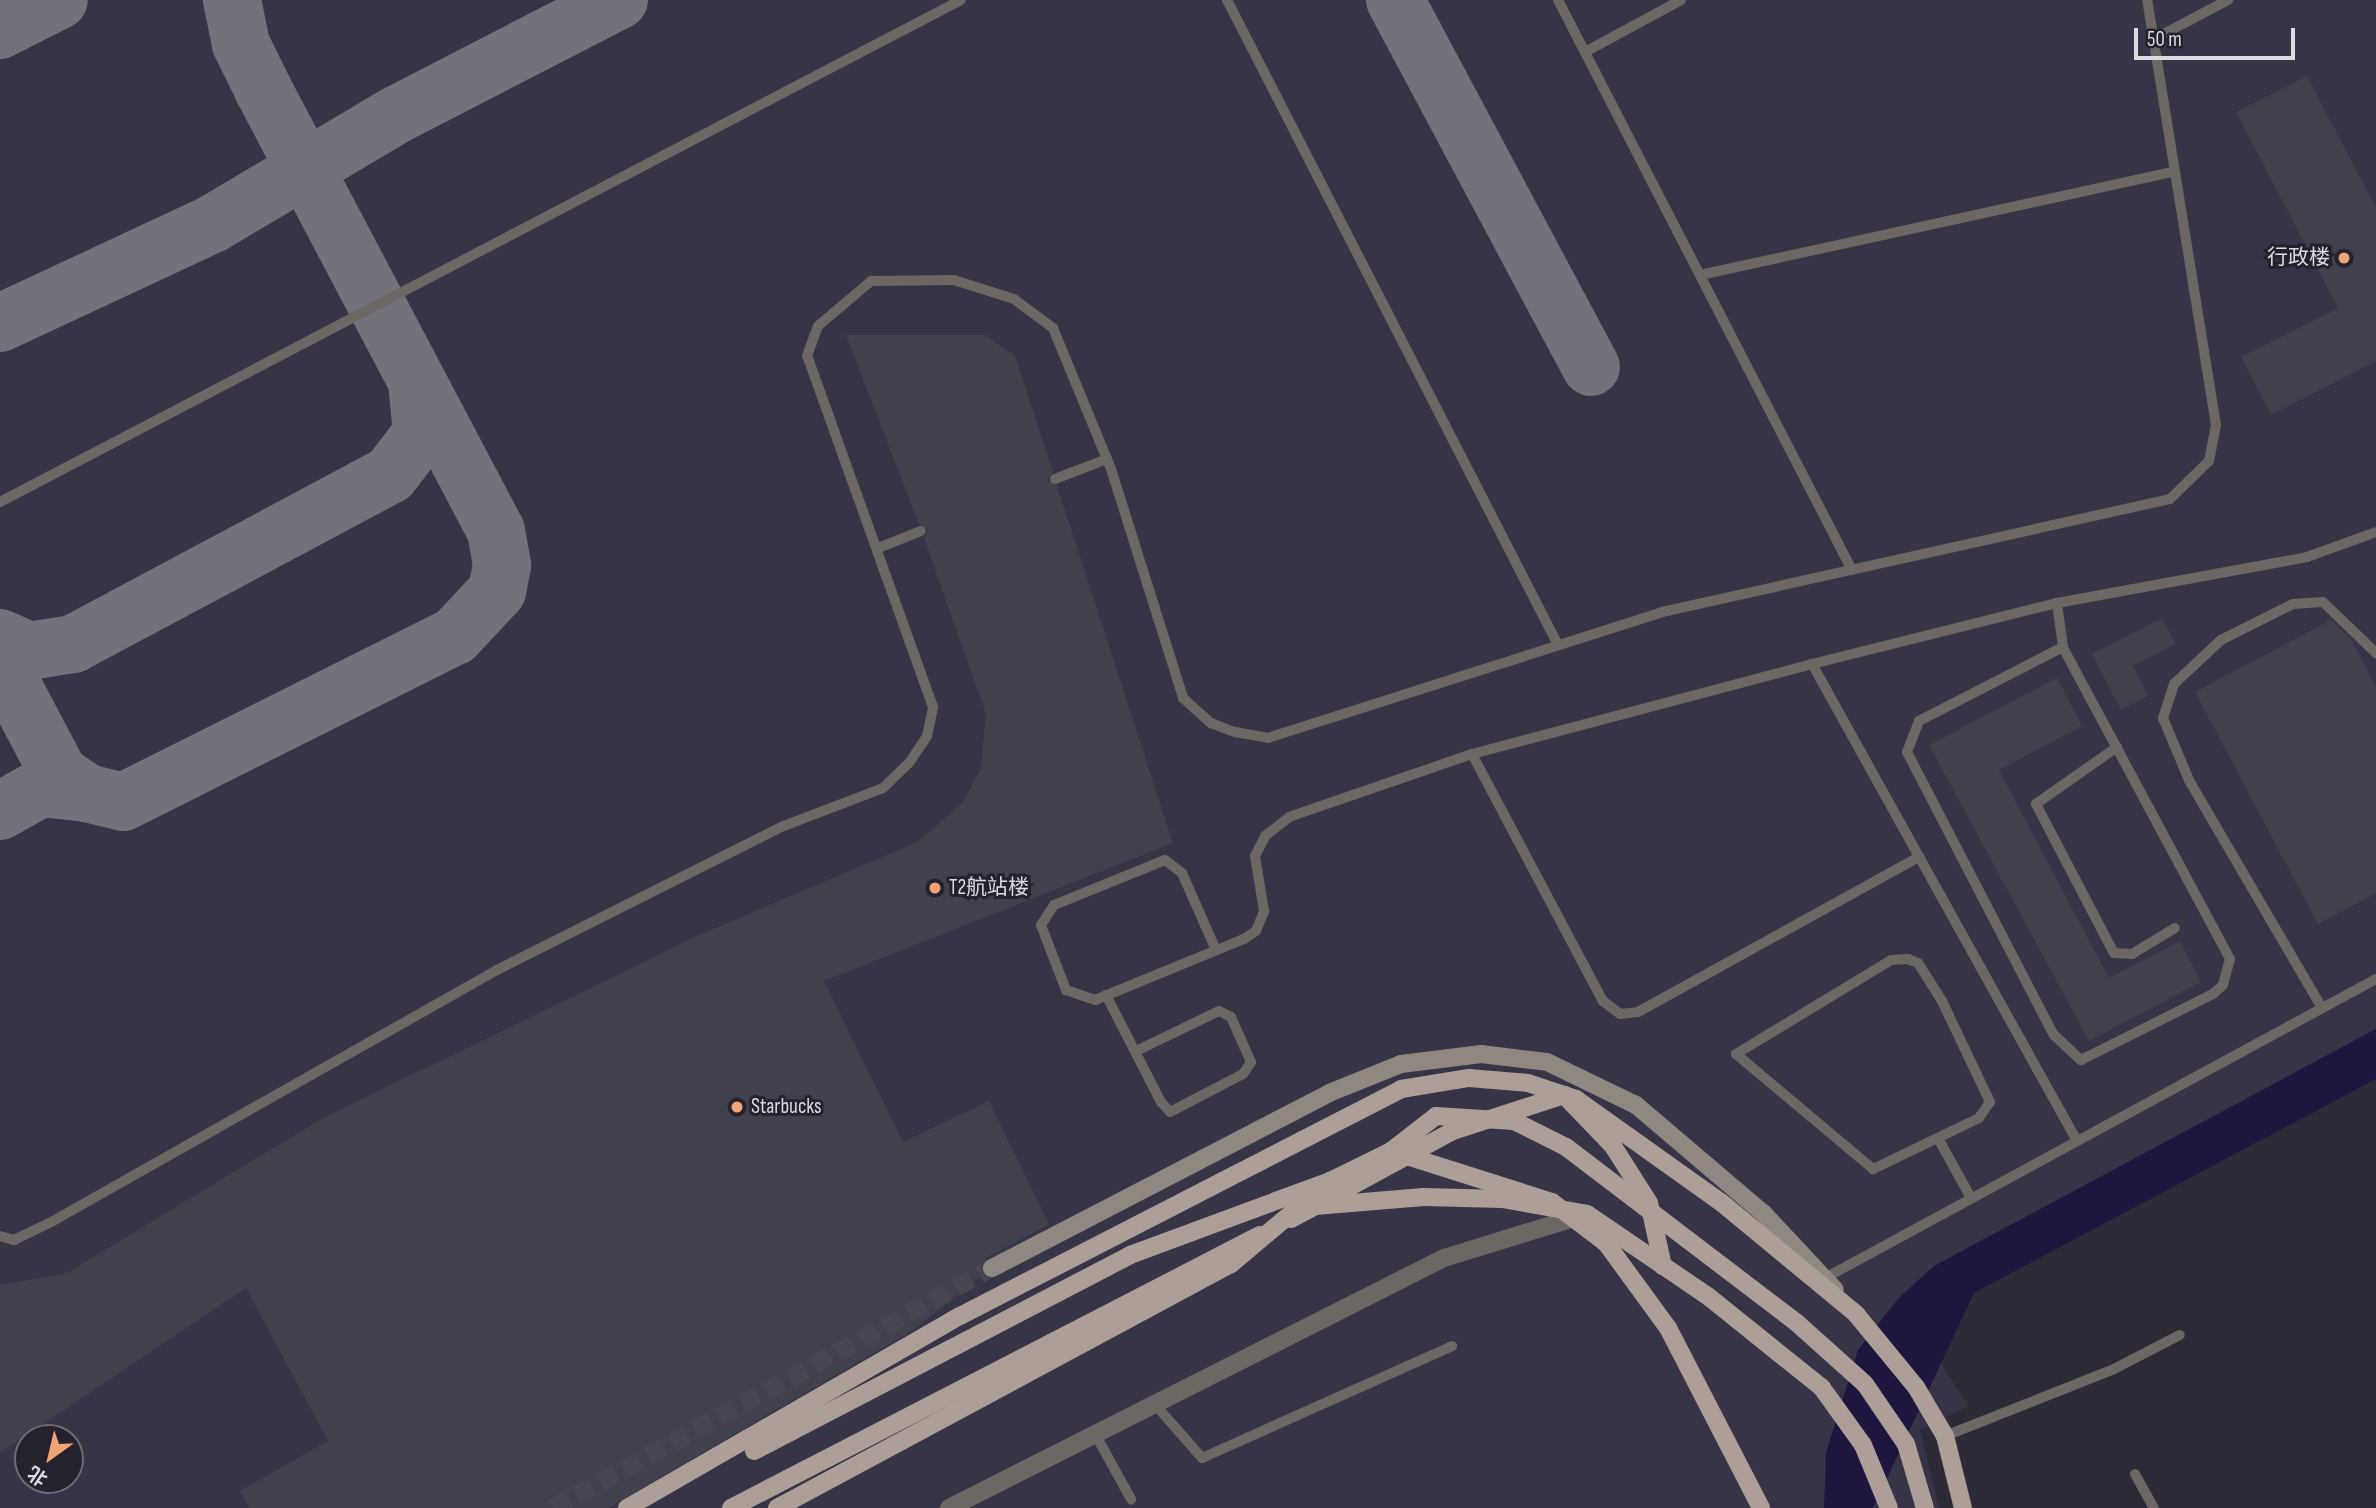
<!DOCTYPE html>
<meta charset="utf-8">
<style>
body{margin:0}
#map{position:relative;width:2376px;height:1508px;overflow:hidden;background:#2d2b37;font-family:"Sofia Sans Condensed","Noto Sans SC",sans-serif}
div>[style]{position:absolute}
.built>*{inset:0;background:#363446}
.water>*{inset:0;background:#1e163e}
.taxiway>*{height:58px;margin:-29px;padding:0 29px;transform-origin:29px;border-radius:29px;background:#72717c}
.building>*{inset:0;background:#41404d}
.secondary-tunnel>*{height:18px;margin-top:-9px;transform-origin:0;background:repeating-linear-gradient(90deg,#474551 0 18px,transparent 0 27px)}
.lane>*{height:10px;margin:-5px;padding:0 5px;transform-origin:5px;border-radius:5px;background:#6d6763}
.street>*{height:18px;margin:-9px;padding:0 9px;transform-origin:9px;border-radius:9px;background:#6d6763}
.secondary>*{height:18px;margin:-9px;padding:0 9px;transform-origin:9px;border-radius:9px;background:#918781}
.primary>*{height:18px;margin:-9px;padding:0 9px;transform-origin:9px;border-radius:9px;background:#ad9f98}
.primary-bridge>*{height:18px;margin:-9px;padding:0 9px;transform-origin:9px;border-radius:9px;background:#ad9f98}
.dots>*{width:19px;height:19px;translate:-50% -50%;box-sizing:border-box;border:4px solid #23222d;border-radius:50%}
span{translate:-50% -50%;white-space:nowrap;text-align:center;line-height:1.15;-webkit-text-stroke:6px #23222d;paint-order:stroke}
.poi-label{font-size:21px;color:#dcdbe3}
.right{translate:-100% -50%;text-align:right}
.left{translate:0 -50%;text-align:left}
.north{position:absolute;left:14px;top:1424px;width:70px;height:70px;box-sizing:border-box;background:#23222d;border:2px solid #6d6c76;border-radius:50%;rotate:214deg;font-size:19px;font-weight:700;line-height:28px;text-align:center;color:#dcdbe3}
.north::after{content:'';display:block;margin:auto;width:24px;height:32px;background:#efa377;clip-path:polygon(50% 0,100% 100%,50% 72%,0 100%)}
.scale{position:absolute;left:2134px;top:28px;width:161px;height:32px;box-sizing:border-box;border:4px solid #dcdbe3;border-top:0;padding-left:9px;font-size:21px;line-height:24px;white-space:nowrap;color:#dcdbe3;-webkit-text-stroke:5px #23222d;paint-order:stroke}
</style>
<div id="map">
<div class="built">
<i style="clip-path:polygon(evenodd,0 0,2376px 0,2376px 1029px,1934px 1266px,1897px 1299px,1969px 1406px,1920px 1430px,1939px 1508px,0 1508px,0 0,28px 1438px,70px 1438px,70px 1480px,28px 1480px,28px 1438px)"></i>
</div>
<div class="water">
<i style="clip-path:polygon(2376px 1029px,2376px 1079px,1974px 1293px,1873px 1508px,1824px 1508px,1826px 1453px,1858px 1350px,1897px 1300px,1934px 1266px)"></i>
</div>
<div class="taxiway">
<i style="left:1395px;top:0;width:416px;rotate:61.9deg"></i>
<i style="left:0;top:30px;width:66px;rotate:-27deg"></i>
<i style="left:0;top:323px;width:236px;rotate:-25deg"></i>
<i style="left:214px;top:223px;width:212px;rotate:-30.7deg"></i>
<i style="left:396px;top:115px;width:251px;rotate:-27.3deg"></i>
<i style="left:0;top:638px;width:32px;rotate:24deg"></i>
<i style="left:29px;top:651px;width:45px;rotate:-9deg"></i>
<i style="left:73px;top:644px;width:359px;rotate:-28.1deg"></i>
<i style="left:390px;top:475px;width:53px;rotate:-52.7deg"></i>
<i style="left:422px;top:433px;width:51px;rotate:-95.6deg"></i>
<i style="left:0;top:662px;width:127px;rotate:62.2deg"></i>
<i style="left:59px;top:774px;width:34px;rotate:34deg"></i>
<i style="left:87px;top:793px;width:37px;rotate:14deg"></i>
<i style="left:123px;top:802px;width:371px;rotate:-26.6deg"></i>
<i style="left:455px;top:636px;width:62px;rotate:-47deg"></i>
<i style="left:497px;top:591px;width:26px;rotate:-79deg"></i>
<i style="left:502px;top:565px;width:35px;rotate:-100deg"></i>
<i style="left:496px;top:531px;width:500px;rotate:-117.8deg"></i>
<i style="left:263px;top:89px;width:50px;rotate:-116.1deg"></i>
<i style="left:241px;top:44px;width:45px;rotate:-101.6deg"></i>
<i style="left:0;top:811px;width:47px;rotate:-29.3deg"></i>
<i style="left:41px;top:788px;width:46px;rotate:6.2deg"></i>
</div>
<div class="building">
<i style="clip-path:polygon(2307px 76px,2376px 208px,2376px 361px,2271px 415px,2241px 357px,2338px 308px,2236px 112px)"></i>
<i style="clip-path:polygon(846px 335px,985px 335px,1015px 356px,1053px 472px,1048px 481px,1057px 486px,1173px 843px,824px 981px,903px 1142px,989px 1101px,1049px 1224px,986px 1258px,983px 1275px,912px 1331px,608px 1508px,249px 1508px,240px 1491px,328px 1441px,246px 1288px,0 1453px,0 1285px,67px 1273px,323px 1118px,706px 932px,918px 842px,963px 802px,981px 768px,986px 714px,924px 538px,928px 529px,919px 524px)"></i>
<i style="clip-path:polygon(2162px 618px,2176px 644px,2133px 666px,2148px 696px,2121px 710px,2092px 654px)"></i>
<i style="clip-path:polygon(2331px 620px,2351px 639px,2376px 687px,2376px 893px,2318px 924px,2195px 692px)"></i>
<i style="clip-path:polygon(2057px 678px,2082px 726px,1999px 770px,2109px 978px,2180px 941px,2201px 982px,2089px 1041px,1929px 745px)"></i>
</div>
<div class="secondary-tunnel">
<i style="left:553px;top:1508px;width:500px;rotate:-28.67deg"></i>
</div>
<div class="lane">
<i style="left:1227px;top:0;width:725px;rotate:62.83deg"></i>
<i style="left:1558px;top:0;width:641px;rotate:62.72deg"></i>
<i style="left:2154px;top:39px;width:84px;rotate:-27.8deg"></i>
<i style="left:1585px;top:52px;width:109px;rotate:-28.4deg"></i>
<i style="left:1700px;top:275px;width:486px;rotate:-12.3deg"></i>
<i style="left:1055px;top:479px;width:56px;rotate:-21deg"></i>
<i style="left:0;top:502px;width:1084px;rotate:-27.58deg"></i>
<i style="left:878px;top:548px;width:46px;rotate:-21.6deg"></i>
<i style="left:2057px;top:603px;width:44px;rotate:82.2deg"></i>
<i style="left:2063px;top:647px;width:162px;rotate:152.8deg"></i>
<i style="left:1919px;top:721px;width:33px;rotate:111deg"></i>
<i style="left:1907px;top:752px;width:319px;rotate:62.6deg"></i>
<i style="left:2054px;top:1035px;width:37px;rotate:43deg"></i>
<i style="left:2081px;top:1060px;width:148px;rotate:-26.6deg"></i>
<i style="left:2213px;top:994px;width:13px;rotate:-42deg"></i>
<i style="left:2223px;top:985px;width:27px;rotate:-75deg"></i>
<i style="left:2230px;top:959px;width:354px;rotate:-118.2deg"></i>
<i style="left:2117px;top:747px;width:99px;rotate:144.9deg"></i>
<i style="left:2036px;top:804px;width:168px;rotate:62.4deg"></i>
<i style="left:2114px;top:953px;width:18px;rotate:3deg"></i>
<i style="left:2132px;top:954px;width:50px;rotate:-31.2deg"></i>
<i style="left:1472px;top:754px;width:280px;rotate:62.1deg"></i>
<i style="left:1603px;top:1001px;width:21px;rotate:37deg"></i>
<i style="left:1620px;top:1014px;width:18px;rotate:-6deg"></i>
<i style="left:1638px;top:1012px;width:321px;rotate:-28.9deg"></i>
<i style="left:1216px;top:950px;width:84px;rotate:-113.8deg"></i>
<i style="left:1182px;top:873px;width:21px;rotate:-143deg"></i>
<i style="left:1165px;top:860px;width:120px;rotate:157.9deg"></i>
<i style="left:1054px;top:905px;width:24px;rotate:123deg"></i>
<i style="left:1041px;top:925px;width:70px;rotate:69deg"></i>
<i style="left:1066px;top:990px;width:31px;rotate:19deg"></i>
<i style="left:1095px;top:1000px;width:161px;rotate:-22.3deg"></i>
<i style="left:1244px;top:939px;width:14px;rotate:-34deg"></i>
<i style="left:1256px;top:931px;width:22px;rotate:-68deg"></i>
<i style="left:1264px;top:911px;width:56px;rotate:-99.3deg"></i>
<i style="left:1255px;top:856px;width:22px;rotate:-63deg"></i>
<i style="left:1265px;top:836px;width:31px;rotate:-38deg"></i>
<i style="left:1289px;top:817px;width:194px;rotate:-19deg"></i>
<i style="left:1472px;top:754px;width:352px;rotate:-14.8deg"></i>
<i style="left:1908px;top:959px;width:11px;rotate:22deg"></i>
<i style="left:1918px;top:963px;width:45px;rotate:57.7deg"></i>
<i style="left:1942px;top:1001px;width:112px;rotate:64.6deg"></i>
<i style="left:1990px;top:1102px;width:19px;rotate:125deg"></i>
<i style="left:1979px;top:1118px;width:118px;rotate:154.3deg"></i>
<i style="left:1873px;top:1169px;width:179px;rotate:-140deg"></i>
<i style="left:1736px;top:1054px;width:181px;rotate:-31.2deg"></i>
<i style="left:1891px;top:960px;width:17px;rotate:-3deg"></i>
<i style="left:1106px;top:995px;width:120px;rotate:62.8deg"></i>
<i style="left:1161px;top:1102px;width:13px;rotate:48deg"></i>
<i style="left:1170px;top:1112px;width:82px;rotate:-27.5deg"></i>
<i style="left:1243px;top:1074px;width:14px;rotate:-56deg"></i>
<i style="left:1251px;top:1062px;width:49px;rotate:-114deg"></i>
<i style="left:1231px;top:1017px;width:13px;rotate:-153deg"></i>
<i style="left:1219px;top:1011px;width:92px;rotate:154.3deg"></i>
<i style="left:2322px;top:1008px;width:264px;rotate:-120.3deg"></i>
<i style="left:2189px;top:780px;width:67px;rotate:-112.8deg"></i>
<i style="left:2163px;top:718px;width:36px;rotate:-72deg"></i>
<i style="left:2174px;top:684px;width:64px;rotate:-43.1deg"></i>
<i style="left:2221px;top:640px;width:80px;rotate:-26.6deg"></i>
<i style="left:2293px;top:604px;width:30px;rotate:-4deg"></i>
<i style="left:2323px;top:602px;width:74px;rotate:43.9deg"></i>
<i style="left:1939px;top:1140px;width:66px;rotate:61.1deg"></i>
<i style="left:2077px;top:1141px;width:546px;rotate:-119.05deg"></i>
<i style="left:1812px;top:664px;width:252px;rotate:-14deg"></i>
<i style="left:2057px;top:603px;width:254px;rotate:-10.4deg"></i>
<i style="left:2307px;top:557px;width:73px;rotate:-19.9deg"></i>
<i style="left:0;top:1236px;width:15px;rotate:16deg"></i>
<i style="left:14px;top:1240px;width:43px;rotate:-26deg"></i>
<i style="left:53px;top:1221px;width:510px;rotate:-29.48deg"></i>
<i style="left:497px;top:970px;width:318px;rotate:-26.7deg"></i>
<i style="left:781px;top:827px;width:109px;rotate:-20.9deg"></i>
<i style="left:883px;top:788px;width:36px;rotate:-44deg"></i>
<i style="left:909px;top:763px;width:32px;rotate:-56deg"></i>
<i style="left:927px;top:736px;width:30px;rotate:-78deg"></i>
<i style="left:933px;top:707px;width:373px;rotate:-109.7deg"></i>
<i style="left:807px;top:356px;width:32px;rotate:-70deg"></i>
<i style="left:818px;top:326px;width:70px;rotate:-40.3deg"></i>
<i style="left:871px;top:281px;width:83px;rotate:-0.7deg"></i>
<i style="left:954px;top:280px;width:63px;rotate:17.6deg"></i>
<i style="left:1014px;top:299px;width:49px;rotate:36.6deg"></i>
<i style="left:1053px;top:328px;width:152px;rotate:67.6deg"></i>
<i style="left:1111px;top:469px;width:240px;rotate:72.5deg"></i>
<i style="left:1183px;top:698px;width:38px;rotate:42deg"></i>
<i style="left:1211px;top:723px;width:26px;rotate:21deg"></i>
<i style="left:1235px;top:732px;width:34px;rotate:10deg"></i>
<i style="left:1268px;top:738px;width:414px;rotate:-17.7deg"></i>
<i style="left:1662px;top:612px;width:520px;rotate:-12.54deg"></i>
<i style="left:2170px;top:499px;width:54px;rotate:-44.3deg"></i>
<i style="left:2209px;top:461px;width:37px;rotate:-79deg"></i>
<i style="left:2216px;top:425px;width:431px;rotate:-99.2deg"></i>
<i style="left:1825px;top:1278px;width:627px;rotate:-28.49deg"></i>
<i style="left:1152px;top:1401px;width:76px;rotate:48.7deg"></i>
<i style="left:1202px;top:1458px;width:274px;rotate:-24.1deg"></i>
<i style="left:1094px;top:1432px;width:77px;rotate:61.1deg"></i>
<i style="left:1945px;top:1436px;width:182px;rotate:-21.6deg"></i>
<i style="left:2114px;top:1369px;width:74px;rotate:-27.3deg"></i>
<i style="left:2135px;top:1474px;width:39px;rotate:61deg"></i>
</div>
<div class="street">
<i style="left:949px;top:1508px;width:555px;rotate:-26.8deg"></i>
<i style="left:1444px;top:1258px;width:146px;rotate:-17.1deg"></i>
</div>
<div class="secondary">
<i style="left:992px;top:1268px;width:380px;rotate:-27.4deg"></i>
<i style="left:1329px;top:1093px;width:78px;rotate:-21.9deg"></i>
<i style="left:1401px;top:1064px;width:81px;rotate:-7.1deg"></i>
<i style="left:1481px;top:1054px;width:66px;rotate:6.9deg"></i>
<i style="left:1547px;top:1062px;width:99px;rotate:25.8deg"></i>
<i style="left:1636px;top:1105px;width:167px;rotate:40.4deg"></i>
<i style="left:1763px;top:1213px;width:105px;rotate:46.9deg"></i>
</div>
<div class="primary">
<i style="left:1322px;top:1202px;width:149px;rotate:-28.5deg"></i>
<i style="left:1453px;top:1131px;width:117px;rotate:-18deg"></i>
<i style="left:1564px;top:1095px;width:71px;rotate:46.1deg"></i>
<i style="left:1613px;top:1146px;width:67px;rotate:57.7deg"></i>
<i style="left:1649px;top:1203px;width:65px;rotate:77.5deg"></i>
<i style="left:1291px;top:1219px;width:27px;rotate:-28deg"></i>
<i style="left:1315px;top:1206px;width:109px;rotate:-4.7deg"></i>
<i style="left:1424px;top:1197px;width:78px;rotate:1.5deg"></i>
<i style="left:1502px;top:1199px;width:86px;rotate:10deg"></i>
<i style="left:1587px;top:1214px;width:148px;rotate:34.2deg"></i>
<i style="left:1709px;top:1297px;width:145px;rotate:38.8deg"></i>
<i style="left:1822px;top:1388px;width:70px;rotate:54.3deg"></i>
<i style="left:1863px;top:1445px;width:68px;rotate:67.6deg"></i>
<i style="left:1865px;top:1384px;width:73px;rotate:55.7deg"></i>
<i style="left:1906px;top:1444px;width:67px;rotate:73.5deg"></i>
<i style="left:754px;top:1451px;width:424px;rotate:-27.5deg"></i>
<i style="left:1130px;top:1255px;width:213px;rotate:-20.3deg"></i>
<i style="left:1330px;top:1181px;width:68px;rotate:-26.2deg"></i>
<i style="left:627px;top:1508px;width:384px;rotate:-30deg"></i>
<i style="left:960px;top:1316px;width:496px;rotate:-27.2deg"></i>
<i style="left:1401px;top:1089px;width:69px;rotate:-9.2deg"></i>
<i style="left:1469px;top:1078px;width:59px;rotate:4.8deg"></i>
<i style="left:1528px;top:1083px;width:51px;rotate:18.4deg"></i>
<i style="left:1576px;top:1099px;width:179px;rotate:35.5deg"></i>
<i style="left:1722px;top:1203px;width:174px;rotate:39.6deg"></i>
<i style="left:1856px;top:1314px;width:94px;rotate:50.6deg"></i>
<i style="left:1916px;top:1387px;width:57px;rotate:59.4deg"></i>
<i style="left:1945px;top:1436px;width:74px;rotate:76deg"></i>
<i style="left:731px;top:1508px;width:595px;rotate:-27.3deg"></i>
<i style="left:777px;top:1508px;width:515px;rotate:-28.26deg"></i>
</div>
<div class="primary-bridge">
<i style="left:1231px;top:1264px;width:129px;rotate:-40deg"></i>
<i style="left:1761px;top:1508px;width:203px;rotate:-117.3deg"></i>
<i style="left:1668px;top:1328px;width:105px;rotate:-126.1deg"></i>
<i style="left:1606px;top:1243px;width:68px;rotate:-142.8deg"></i>
<i style="left:1552px;top:1202px;width:169px;rotate:-162.4deg"></i>
<i style="left:1391px;top:1151px;width:57px;rotate:-37.9deg"></i>
<i style="left:1436px;top:1116px;width:78px;rotate:3.7deg"></i>
<i style="left:1514px;top:1121px;width:58px;rotate:26.6deg"></i>
<i style="left:1566px;top:1147px;width:290px;rotate:37.3deg"></i>
<i style="left:1797px;top:1323px;width:91px;rotate:41.9deg"></i>
</div>
<div class="dots">
<i style="left:2344px;top:258px;background:#efa377"></i>
<i style="left:935px;top:888px;background:#efa377"></i>
<i style="left:737px;top:1107px;background:#efa377"></i>
</div>
<div class="poi-label">
<span class="right" style="left:2330px;top:258px">行政楼</span>
<span class="left" style="left:949px;top:888px">T2航站楼</span>
<span class="left" style="left:751px;top:1107px">Starbucks</span>
</div>
<div class="north">北</div>
<div class="scale">50 m</div>
</div>
